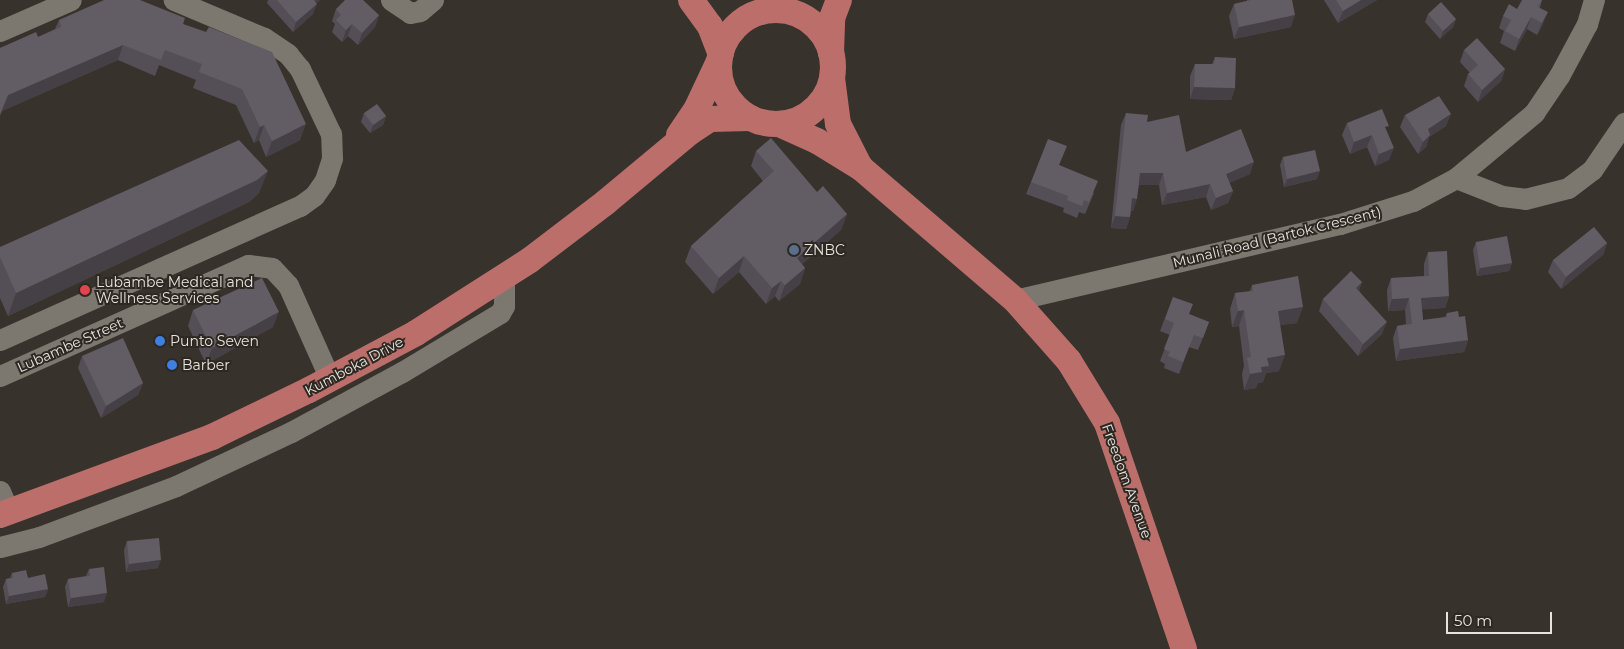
<!DOCTYPE html>
<style>
body{margin:0}
#map{position:relative;width:1624px;height:649px;overflow:hidden;background:#37332c;font-family:Montserrat,sans-serif}
div>[style]{position:absolute}
.minor>*{height:21px;margin:-10.5px;padding:0 10.5px;transform-origin:10.5px;border-radius:10.5px;background:#7c776f}
.major>*{height:26px;margin:-13px;padding:0 13px;transform-origin:13px;border-radius:13px;background:#bc6e6a}
.major>.ring{margin:-13px;padding:0;box-sizing:content-box;background:none;border:26px solid #bc6e6a;border-radius:50%}
.wall>*{inset:0;background:#544f56}
.shaded-wall>*{inset:0;background:#454046}
.building>*{inset:0;background:#625c64}
.dots>*{width:14px;height:14px;translate:-50% -50%;box-sizing:border-box;border:2px solid #2d2922;border-radius:50%}
span{translate:-50% -50%;white-space:nowrap;text-align:center;line-height:1.15;-webkit-text-stroke:4px #2d2922;paint-order:stroke}
.street-label{font-size:14px;color:#e7e4df}
.poi-label{font-size:14px;color:#e7e4df}
.left{translate:0 -50%;text-align:left}
.scale{position:absolute;left:1446px;top:612px;width:106px;height:22px;box-sizing:border-box;border:2px solid #e7e4df;border-top:0;padding-left:6px;font-size:15px;line-height:18px;white-space:nowrap;color:#e7e4df;-webkit-text-stroke:4px #2d2922;paint-order:stroke}
</style>
<div id="map">
<div class="minor">
<i style="left:391px;top:0;width:23px;rotate:34deg"></i>
<i style="left:410px;top:13px;width:10px;rotate:-11deg"></i>
<i style="left:420px;top:11px;width:17px;rotate:-40deg"></i>
<i style="left:0;top:31px;width:77px;rotate:-23.6deg"></i>
<i style="left:1456px;top:178px;width:49px;rotate:21.4deg"></i>
<i style="left:1502px;top:196px;width:23px;rotate:7deg"></i>
<i style="left:1525px;top:199px;width:44px;rotate:-14.3deg"></i>
<i style="left:1568px;top:188px;width:30px;rotate:-37deg"></i>
<i style="left:1592px;top:170px;width:57px;rotate:-55.8deg"></i>
<i style="left:1015px;top:300px;width:334px;rotate:-13.2deg"></i>
<i style="left:1340px;top:224px;width:77px;rotate:-17.5deg"></i>
<i style="left:1413px;top:201px;width:49px;rotate:-28.1deg"></i>
<i style="left:1456px;top:178px;width:102px;rotate:-39.8deg"></i>
<i style="left:1534px;top:113px;width:45px;rotate:-56deg"></i>
<i style="left:1559px;top:76px;width:59px;rotate:-61.7deg"></i>
<i style="left:1587px;top:24px;width:25px;rotate:-74deg"></i>
<i style="left:0;top:340px;width:329px;rotate:-24.1deg"></i>
<i style="left:300px;top:206px;width:17px;rotate:-36deg"></i>
<i style="left:314px;top:196px;width:19px;rotate:-55deg"></i>
<i style="left:325px;top:180px;width:23px;rotate:-72deg"></i>
<i style="left:332px;top:158px;width:24px;rotate:-92deg"></i>
<i style="left:331px;top:134px;width:72px;rotate:-115.5deg"></i>
<i style="left:300px;top:69px;width:19px;rotate:-129deg"></i>
<i style="left:288px;top:54px;width:29px;rotate:-146deg"></i>
<i style="left:264px;top:38px;width:98px;rotate:-157.1deg"></i>
<i style="left:0;top:376px;width:272px;rotate:-24.1deg"></i>
<i style="left:248px;top:265px;width:24px;rotate:7deg"></i>
<i style="left:272px;top:268px;width:23px;rotate:47deg"></i>
<i style="left:288px;top:285px;width:103px;rotate:65.9deg"></i>
<i style="left:0;top:491px;width:23px;rotate:67deg"></i>
<i style="left:0;top:547px;width:40px;rotate:-14.4deg"></i>
<i style="left:39px;top:537px;width:146px;rotate:-20.4deg"></i>
<i style="left:176px;top:486px;width:127px;rotate:-25.2deg"></i>
<i style="left:291px;top:432px;width:126px;rotate:-28.4deg"></i>
<i style="left:402px;top:372px;width:114px;rotate:-31deg"></i>
<i style="left:500px;top:313px;width:8px;rotate:-60deg"></i>
<i style="left:504px;top:306px;width:29px;rotate:-90deg"></i>
</div>
<div class="major">
<i style="left:691px;top:0;width:32px;rotate:54deg"></i>
<i style="left:710px;top:26px;width:30px;rotate:69deg"></i>
<i class="ring" style="left:719px;top:10px;width:88px;height:88px"></i>
<i style="left:831px;top:53px;width:35px;rotate:-88deg"></i>
<i style="left:832px;top:18px;width:19px;rotate:-69deg"></i>
<i style="left:832px;top:78px;width:46px;rotate:82.6deg"></i>
<i style="left:838px;top:124px;width:46px;rotate:62.9deg"></i>
<i style="left:779px;top:124px;width:42px;rotate:24.1deg"></i>
<i style="left:817px;top:141px;width:52px;rotate:31.5deg"></i>
<i style="left:861px;top:168px;width:203px;rotate:40.6deg"></i>
<i style="left:1015px;top:300px;width:81px;rotate:48.5deg"></i>
<i style="left:1069px;top:361px;width:73px;rotate:58.5deg"></i>
<i style="left:1107px;top:423px;width:239px;rotate:71.2deg"></i>
<i style="left:679px;top:135px;width:32px;rotate:-56deg"></i>
<i style="left:697px;top:108px;width:52px;rotate:-64.9deg"></i>
<i style="left:0;top:515px;width:226px;rotate:-20.2deg"></i>
<i style="left:212px;top:437px;width:108px;rotate:-25.9deg"></i>
<i style="left:309px;top:390px;width:121px;rotate:-28deg"></i>
<i style="left:416px;top:333px;width:135px;rotate:-32.6deg"></i>
<i style="left:530px;top:260px;width:96px;rotate:-37.3deg"></i>
<i style="left:606px;top:202px;width:109px;rotate:-39.8deg"></i>
<i style="left:690px;top:132px;width:24px;rotate:-33deg"></i>
<i style="left:710px;top:119px;width:40px;rotate:-1.4deg"></i>
</div>
<div class="wall">
<i style="clip-path:polygon(268px 0,320px 0,316px 3px,313px 14px,293px 32px,267px 3px)"></i>
<i style="clip-path:polygon(1247px 0,1292px 0,1291px 27px,1234px 39px,1229px 16px,1234px 4px,1247px 1px)"></i>
<i style="clip-path:polygon(1324px 0,1377px 0,1338px 23px)"></i>
<i style="clip-path:polygon(1542px 0,1540px 8px,1543px 24px,1537px 35px,1527px 29px,1515px 51px,1500px 43px,1504px 31px,1499px 28px,1503px 16px,1517px 9px)"></i>
<i style="clip-path:polygon(336px 9px,379px 15px,375px 27px,358px 45px,348px 36px,342px 42px,332px 32px,335px 24px,332px 21px)"></i>
<i style="clip-path:polygon(1428px 14px,1456px 19px,1453px 27px,1440px 39px,1425px 22px)"></i>
<i style="clip-path:polygon(59px 20px,183px 24px,300px 140px,266px 157px,259px 140px,254px 143px,236px 105px,193px 88px,196px 80px,159px 65px,155px 76px,118px 60px,2px 111px,0 116px,0 48px,38px 37px,55px 29px)"></i>
<i style="clip-path:polygon(1464px 50px,1505px 69px,1501px 81px,1478px 102px,1464px 86px,1468px 74px,1470px 73px,1460px 62px)"></i>
<i style="clip-path:polygon(1215px 57px,1235px 88px,1231px 100px,1190px 99px,1190px 76px,1195px 64px,1212px 64px)"></i>
<i style="clip-path:polygon(364px 113px,386px 116px,383px 125px,370px 133px,361px 122px)"></i>
<i style="clip-path:polygon(1126px 113px,1147px 122px,1186px 152px,1250px 174px,1229px 183px,1233px 191px,1228px 203px,1211px 210px,1206px 197px,1162px 205px,1159px 185px,1139px 185px,1133px 211px,1131px 211px,1130px 217px,1126px 229px,1111px 228px,1121px 125px)"></i>
<i style="clip-path:polygon(1405px 115px,1446px 126px,1429px 137px,1426px 147px,1418px 154px,1400px 127px)"></i>
<i style="clip-path:polygon(1347px 123px,1387px 132px,1389px 160px,1375px 166px,1367px 147px,1350px 154px,1342px 135px)"></i>
<i style="clip-path:polygon(756px 151px,817px 192px,847px 214px,841px 230px,802px 264px,805px 268px,800px 284px,779px 301px,775px 296px,766px 304px,739px 272px,713px 294px,685px 262px,691px 246px,763px 181px,751px 166px)"></i>
<i style="clip-path:polygon(1283px 157px,1317px 179px,1284px 187px,1280px 165px)"></i>
<i style="clip-path:polygon(1060px 165px,1094px 193px,1085px 214px,1079px 212px,1077px 218px,1063px 212px,1064px 208px,1026px 194px,1031px 182px)"></i>
<i style="clip-path:polygon(259px 193px,249px 202px,8px 316px,0 298px,0 257px)"></i>
<i style="clip-path:polygon(1476px 242px,1512px 263px,1509px 271px,1477px 276px,1473px 250px)"></i>
<i style="clip-path:polygon(1607px 243px,1603px 255px,1561px 289px,1548px 272px,1553px 260px)"></i>
<i style="clip-path:polygon(1428px 252px,1449px 296px,1445px 308px,1422px 309px,1423px 320px,1445px 317px,1447px 313px,1459px 317px,1468px 340px,1464px 352px,1396px 361px,1393px 338px,1397px 326px,1406px 324px,1405px 310px,1388px 311px,1387px 290px,1391px 278px,1424px 276px,1424px 264px)"></i>
<i style="clip-path:polygon(1362px 282px,1359px 290px,1382px 334px,1358px 356px,1319px 311px,1323px 299px)"></i>
<i style="clip-path:polygon(1252px 285px,1297px 323px,1280px 325px,1279px 371px,1266px 373px,1263px 382px,1258px 383px,1256px 388px,1244px 390px,1242px 374px,1244px 366px,1239px 326px,1232px 327px,1230px 309px,1235px 293px,1250px 291px)"></i>
<i style="clip-path:polygon(1173px 297px,1189px 314px,1209px 322px,1198px 350px,1189px 347px,1179px 374px,1164px 368px,1165px 364px,1160px 361px,1170px 335px,1160px 331px)"></i>
<i style="clip-path:polygon(193px 310px,273px 327px,206px 364px,188px 326px)"></i>
<i style="clip-path:polygon(82px 356px,143px 383px,138px 395px,101px 418px,78px 368px)"></i>
<i style="clip-path:polygon(127px 541px,158px 568px,126px 572px,124px 550px)"></i>
<i style="clip-path:polygon(89px 569px,104px 602px,68px 607px,65px 587px,68px 579px,86px 576px)"></i>
<i style="clip-path:polygon(12px 573px,28px 578px,48px 589px,45px 597px,6px 604px,3px 587px,6px 579px,10px 578px)"></i>
</div>
<div class="shaded-wall">
<i style="clip-path:polygon(313px 0,320px 0,310px 9px,317px 4px,313px 14px,293px 32px,296px 22px)"></i>
<i style="clip-path:polygon(1361px 0,1377px 0,1338px 23px,1343px 11px)"></i>
<i style="clip-path:polygon(1548px 12px,1543px 24px,1537px 35px,1542px 23px)"></i>
<i style="clip-path:polygon(379px 15px,375px 27px,358px 45px,362px 33px)"></i>
<i style="clip-path:polygon(1295px 15px,1291px 27px,1234px 39px,1239px 27px)"></i>
<i style="clip-path:polygon(1531px 17px,1527px 29px,1515px 51px,1519px 39px)"></i>
<i style="clip-path:polygon(1456px 19px,1453px 27px,1440px 39px,1443px 31px)"></i>
<i style="clip-path:polygon(352px 24px,348px 36px,342px 42px,346px 30px)"></i>
<i style="clip-path:polygon(123px 45px,118px 60px,2px 111px,0 116px,8px 95px)"></i>
<i style="clip-path:polygon(1505px 69px,1501px 81px,1478px 102px,1482px 90px)"></i>
<i style="clip-path:polygon(1194px 87px,1235px 88px,1231px 100px,1190px 99px)"></i>
<i style="clip-path:polygon(1451px 114px,1446px 126px,1429px 137px,1426px 147px,1418px 154px,1428px 129px)"></i>
<i style="clip-path:polygon(386px 116px,383px 125px,370px 133px,373px 125px)"></i>
<i style="clip-path:polygon(306px 124px,300px 140px,266px 157px,272px 141px)"></i>
<i style="clip-path:polygon(264px 125px,259px 140px,254px 143px,260px 127px)"></i>
<i style="clip-path:polygon(1372px 135px,1367px 147px,1350px 154px,1354px 142px)"></i>
<i style="clip-path:polygon(1394px 148px,1389px 160px,1375px 166px,1379px 154px)"></i>
<i style="clip-path:polygon(1254px 162px,1250px 174px,1222px 186px,1226px 174px)"></i>
<i style="clip-path:polygon(268px 171px,259px 193px,249px 202px,8px 316px,16px 293px)"></i>
<i style="clip-path:polygon(1320px 171px,1317px 179px,1284px 187px,1287px 179px)"></i>
<i style="clip-path:polygon(1140px 173px,1163px 173px,1159px 185px,1135px 185px)"></i>
<i style="clip-path:polygon(1210px 184px,1206px 197px,1162px 205px,1167px 193px)"></i>
<i style="clip-path:polygon(1233px 191px,1228px 203px,1211px 210px,1216px 198px)"></i>
<i style="clip-path:polygon(1132px 198px,1137px 199px,1133px 211px,1128px 210px)"></i>
<i style="clip-path:polygon(847px 214px,841px 230px,791px 274px,797px 258px)"></i>
<i style="clip-path:polygon(1115px 216px,1130px 217px,1126px 229px,1111px 228px)"></i>
<i style="clip-path:polygon(1607px 243px,1603px 255px,1561px 289px,1566px 277px)"></i>
<i style="clip-path:polygon(744px 256px,739px 272px,713px 294px,719px 278px)"></i>
<i style="clip-path:polygon(1512px 263px,1509px 271px,1477px 276px,1480px 268px)"></i>
<i style="clip-path:polygon(805px 268px,800px 284px,779px 301px,785px 285px)"></i>
<i style="clip-path:polygon(781px 281px,775px 296px,766px 304px,772px 288px)"></i>
<i style="clip-path:polygon(1362px 282px,1357px 294px,1356px 288px)"></i>
<i style="clip-path:polygon(1449px 296px,1445px 308px,1416px 310px,1421px 298px)"></i>
<i style="clip-path:polygon(1409px 298px,1405px 310px,1388px 311px,1392px 299px)"></i>
<i style="clip-path:polygon(1303px 307px,1297px 323px,1273px 326px,1278px 311px)"></i>
<i style="clip-path:polygon(1244px 310px,1239px 326px,1232px 327px,1238px 311px)"></i>
<i style="clip-path:polygon(279px 312px,273px 327px,206px 364px,212px 348px)"></i>
<i style="clip-path:polygon(1387px 322px,1382px 334px,1358px 356px,1363px 344px)"></i>
<i style="clip-path:polygon(1468px 340px,1464px 352px,1396px 361px,1400px 349px)"></i>
<i style="clip-path:polygon(1285px 355px,1279px 371px,1266px 373px,1263px 382px,1258px 383px,1256px 388px,1244px 390px,1250px 374px,1261px 367px,1267px 358px)"></i>
<i style="clip-path:polygon(143px 383px,138px 395px,101px 418px,106px 406px)"></i>
<i style="clip-path:polygon(161px 560px,158px 568px,126px 572px,129px 564px)"></i>
<i style="clip-path:polygon(48px 589px,45px 597px,6px 604px,9px 596px)"></i>
<i style="clip-path:polygon(107px 593px,104px 602px,68px 607px,71px 598px)"></i>
</div>
<div class="building">
<i style="clip-path:polygon(104px 0,140px 0,185px 18px,183px 24px,206px 32px,209px 27px,272px 52px,306px 124px,272px 141px,264px 125px,260px 127px,242px 89px,199px 72px,202px 64px,165px 50px,161px 60px,123px 45px,8px 95px,0 114px,0 48px,36px 32px,38px 37px,61px 27px,59px 20px)"></i>
<i style="clip-path:polygon(277px 0,314px 0,317px 4px,296px 22px)"></i>
<i style="clip-path:polygon(345px 0,363px 0,379px 15px,362px 33px,352px 24px,346px 30px,336px 20px,341px 15px,336px 9px)"></i>
<i style="clip-path:polygon(1251px 0,1292px 0,1295px 15px,1239px 27px,1234px 4px)"></i>
<i style="clip-path:polygon(1336px 0,1361px 0,1343px 11px)"></i>
<i style="clip-path:polygon(1522px 0,1542px 0,1538px 7px,1548px 12px,1542px 23px,1531px 17px,1519px 39px,1505px 31px,1511px 20px,1503px 16px,1509px 4px,1517px 9px)"></i>
<i style="clip-path:polygon(1441px 2px,1456px 19px,1443px 31px,1428px 14px)"></i>
<i style="clip-path:polygon(1477px 38px,1505px 69px,1482px 90px,1468px 74px,1478px 65px,1464px 50px)"></i>
<i style="clip-path:polygon(1215px 57px,1236px 58px,1235px 88px,1194px 87px,1195px 64px,1214px 64px)"></i>
<i style="clip-path:polygon(1439px 96px,1451px 114px,1428px 129px,1430px 135px,1423px 142px,1405px 115px)"></i>
<i style="clip-path:polygon(377px 104px,386px 116px,373px 125px,364px 113px)"></i>
<i style="clip-path:polygon(1382px 109px,1389px 126px,1385px 127px,1394px 148px,1379px 154px,1372px 135px,1354px 142px,1347px 123px)"></i>
<i style="clip-path:polygon(1126px 113px,1148px 115px,1147px 122px,1179px 115px,1186px 152px,1241px 129px,1254px 162px,1226px 174px,1233px 191px,1216px 198px,1210px 184px,1167px 193px,1163px 173px,1140px 173px,1137px 199px,1132px 198px,1130px 217px,1115px 216px)"></i>
<i style="clip-path:polygon(771px 138px,817px 192px,823px 186px,847px 214px,797px 258px,805px 268px,785px 285px,781px 281px,772px 288px,744px 256px,719px 278px,691px 246px,774px 171px,756px 151px)"></i>
<i style="clip-path:polygon(1048px 139px,1067px 146px,1059px 165px,1098px 181px,1089px 202px,1084px 200px,1082px 206px,1067px 200px,1068px 196px,1031px 182px)"></i>
<i style="clip-path:polygon(239px 140px,268px 171px,257px 180px,16px 293px,0 257px,0 247px)"></i>
<i style="clip-path:polygon(1315px 150px,1320px 171px,1287px 179px,1283px 157px)"></i>
<i style="clip-path:polygon(1594px 227px,1607px 243px,1566px 277px,1553px 260px)"></i>
<i style="clip-path:polygon(1507px 236px,1512px 263px,1480px 268px,1476px 242px)"></i>
<i style="clip-path:polygon(1447px 251px,1449px 296px,1421px 298px,1423px 320px,1447px 317px,1447px 313px,1458px 311px,1459px 317px,1465px 316px,1468px 340px,1400px 349px,1397px 326px,1412px 324px,1409px 298px,1392px 299px,1391px 278px,1429px 276px,1428px 252px)"></i>
<i style="clip-path:polygon(1351px 271px,1362px 282px,1356px 288px,1387px 322px,1363px 344px,1323px 299px)"></i>
<i style="clip-path:polygon(1298px 276px,1303px 307px,1278px 311px,1285px 355px,1267px 358px,1269px 366px,1261px 367px,1262px 372px,1250px 374px,1247px 358px,1251px 357px,1244px 310px,1238px 311px,1235px 293px,1253px 291px,1252px 285px)"></i>
<i style="clip-path:polygon(262px 278px,279px 312px,212px 348px,193px 310px)"></i>
<i style="clip-path:polygon(1173px 297px,1193px 304px,1189px 314px,1209px 322px,1203px 338px,1194px 335px,1183px 362px,1168px 356px,1170px 352px,1164px 349px,1174px 323px,1165px 319px)"></i>
<i style="clip-path:polygon(123px 338px,143px 383px,106px 406px,82px 356px)"></i>
<i style="clip-path:polygon(159px 538px,161px 560px,129px 564px,127px 541px)"></i>
<i style="clip-path:polygon(104px 567px,107px 593px,71px 598px,68px 579px,90px 576px,89px 569px)"></i>
<i style="clip-path:polygon(26px 570px,28px 578px,45px 574px,48px 589px,9px 596px,6px 579px,13px 578px,12px 573px)"></i>
</div>
<div class="dots">
<i style="left:794px;top:250px;background:#5c6f8a"></i>
<i style="left:85px;top:290px;background:#e0444e"></i>
<i style="left:160px;top:341px;background:#3f7fe0"></i>
<i style="left:172px;top:365px;background:#3f7fe0"></i>
</div>
<div class="street-label">
<span style="left:1277px;top:237px;rotate:-14deg">Munali Road (Bartok Crescent)</span>
<span style="left:70px;top:345px;rotate:-24deg">Lubambe Street</span>
<span style="left:354px;top:366px;rotate:-28deg">Kumboka Drive</span>
<span style="left:1127px;top:481px;rotate:70deg">Freedom Avenue</span>
</div>
<div class="poi-label">
<span class="left" style="left:804px;top:250px">ZNBC</span>
<span class="left" style="left:96px;top:290px">Lubambe Medical and<br>Wellness Services</span>
<span class="left" style="left:170px;top:341px">Punto Seven</span>
<span class="left" style="left:182px;top:365px">Barber</span>
</div>
<div class="scale">50 m</div>
</div>
